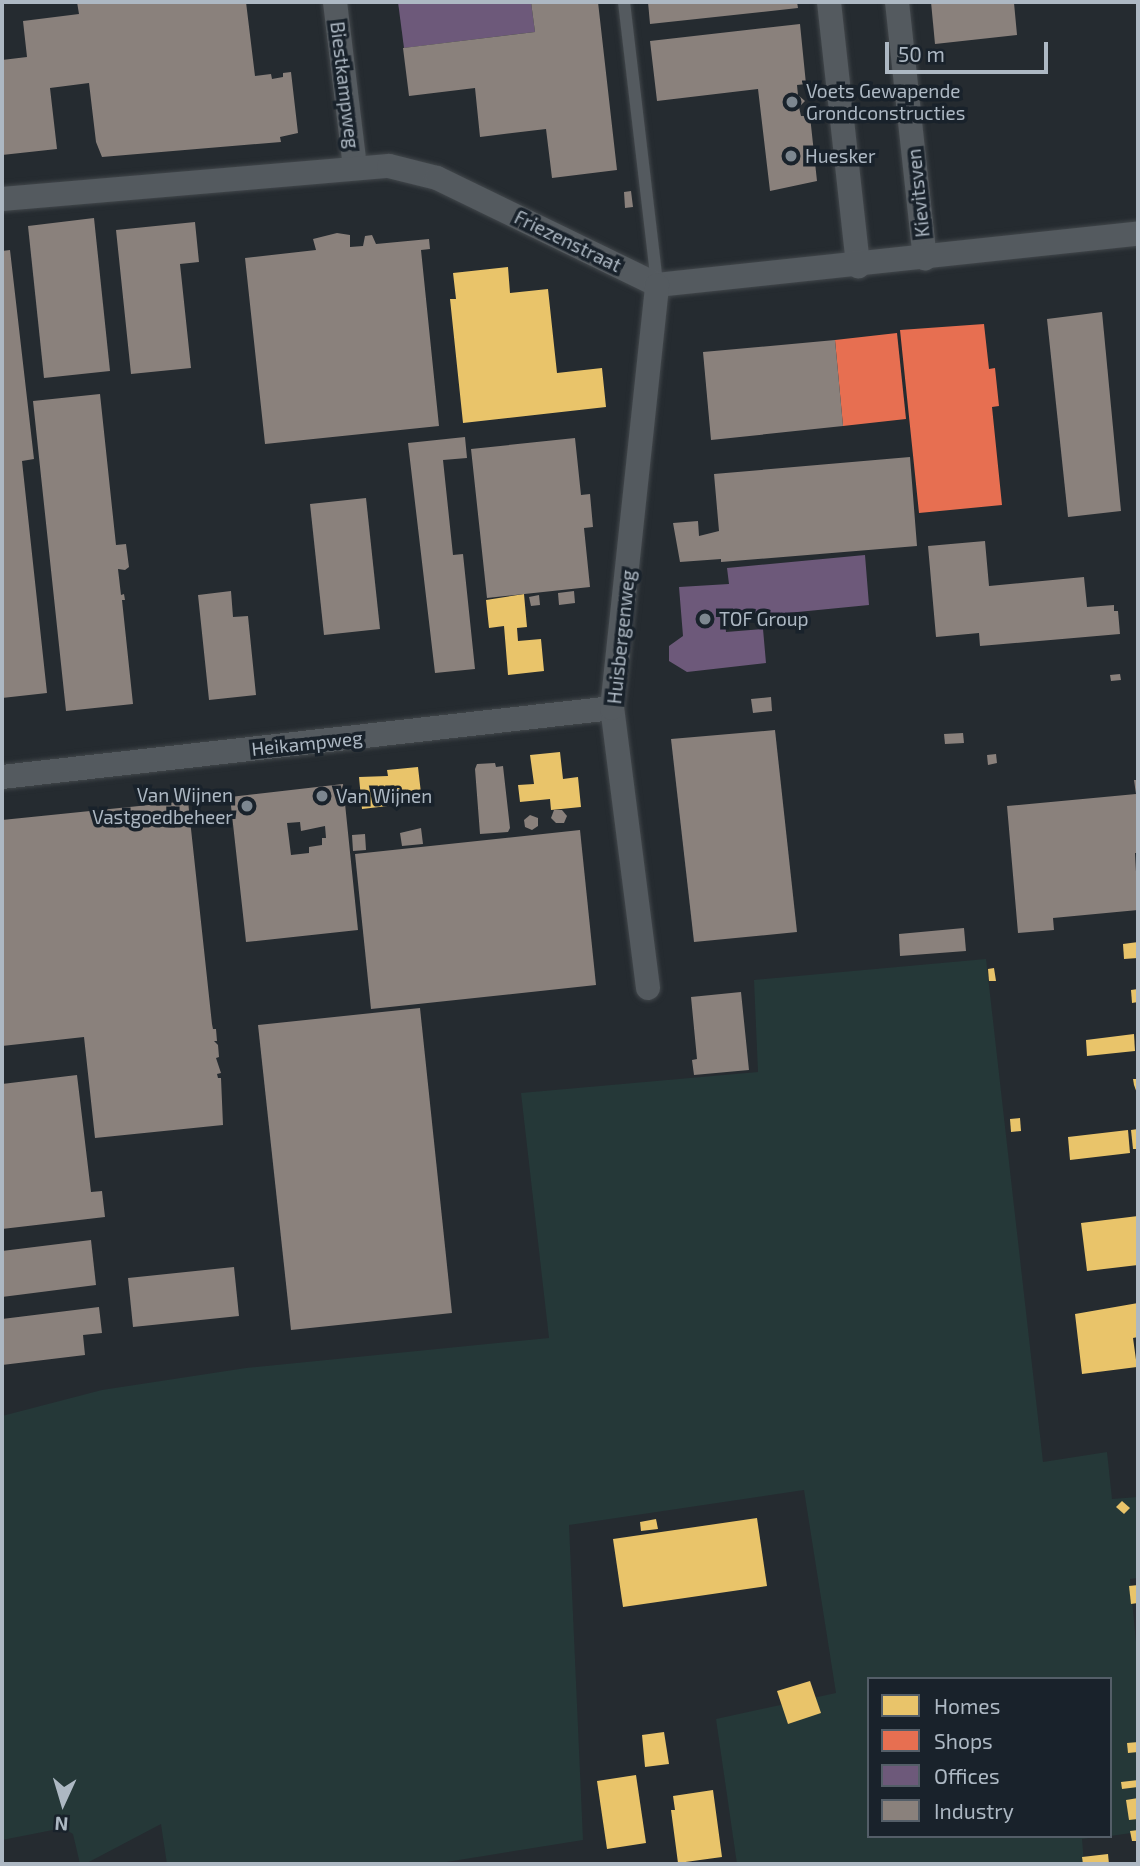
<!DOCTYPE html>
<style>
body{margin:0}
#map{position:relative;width:1140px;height:1866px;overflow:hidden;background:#252b30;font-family:"Exo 2",sans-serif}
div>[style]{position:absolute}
.green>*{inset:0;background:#253838}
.homes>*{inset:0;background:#e9c46a}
.shops>*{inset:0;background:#e76f51}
.offices>*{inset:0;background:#6d597a}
.industry>*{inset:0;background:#8a817c}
.roads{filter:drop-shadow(0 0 2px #42474b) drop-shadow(0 0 2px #42474b)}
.lane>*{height:12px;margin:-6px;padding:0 6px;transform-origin:6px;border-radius:6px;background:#545a5f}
.street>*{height:24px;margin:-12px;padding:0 12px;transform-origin:12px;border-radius:12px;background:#545a5f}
.dots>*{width:19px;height:19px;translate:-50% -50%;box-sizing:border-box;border:4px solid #19222b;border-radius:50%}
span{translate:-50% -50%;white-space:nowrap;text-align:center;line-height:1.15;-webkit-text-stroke:7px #19222b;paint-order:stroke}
.street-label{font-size:19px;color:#adb8c3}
.poi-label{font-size:19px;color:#adb8c3}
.left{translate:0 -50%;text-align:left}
.right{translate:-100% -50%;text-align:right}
.frame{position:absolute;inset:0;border:4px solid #adb8c3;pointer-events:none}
.legend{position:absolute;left:867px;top:1677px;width:245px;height:161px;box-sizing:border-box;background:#19222b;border:2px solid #545e68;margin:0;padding:9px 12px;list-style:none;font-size:21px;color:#adb8c3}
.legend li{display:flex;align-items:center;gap:14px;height:35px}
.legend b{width:35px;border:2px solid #545e68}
.north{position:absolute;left:28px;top:1768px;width:70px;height:70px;-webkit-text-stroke:5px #19222b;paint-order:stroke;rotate:184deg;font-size:19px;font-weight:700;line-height:28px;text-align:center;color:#adb8c3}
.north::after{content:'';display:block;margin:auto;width:24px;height:32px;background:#adb8c3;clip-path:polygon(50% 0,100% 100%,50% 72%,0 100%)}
.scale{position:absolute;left:885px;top:42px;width:163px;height:32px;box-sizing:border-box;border:4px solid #adb8c3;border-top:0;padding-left:9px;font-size:21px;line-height:24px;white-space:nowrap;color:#adb8c3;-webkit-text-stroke:5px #19222b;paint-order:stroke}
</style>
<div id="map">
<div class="green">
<i style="clip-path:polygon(986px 959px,1043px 1462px,1107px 1452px,1112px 1499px,1138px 1497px,1138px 1578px,1130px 1579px,1138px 1663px,1138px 1832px,1110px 1836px,1110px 1679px,869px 1679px,869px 1836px,1105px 1836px,1082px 1839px,1084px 1864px,737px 1864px,716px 1719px,836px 1693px,804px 1490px,569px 1525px,583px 1840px,434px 1864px,167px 1864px,161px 1824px,85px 1864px,80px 1864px,73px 1834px,63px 1828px,2px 1840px,2px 1416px,102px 1390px,246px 1368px,549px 1338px,521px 1093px,758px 1072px,754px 980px)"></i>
</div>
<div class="homes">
<i style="clip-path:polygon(508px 267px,510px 293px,548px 289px,557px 373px,602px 368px,606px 407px,463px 423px,450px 299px,456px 299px,453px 273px)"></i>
<i style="clip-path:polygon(524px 594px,527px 627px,517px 628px,518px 641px,541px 639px,544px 671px,508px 675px,504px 626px,489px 628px,486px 600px)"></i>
<i style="clip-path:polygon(560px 752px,563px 779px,578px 777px,581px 807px,551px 810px,550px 799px,520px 802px,518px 785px,534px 784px,530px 755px)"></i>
<i style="clip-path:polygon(418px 767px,422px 802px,362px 809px,359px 777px,388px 776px,387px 770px)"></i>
<i style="clip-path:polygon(1138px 942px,1138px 958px,1124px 959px,1123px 944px)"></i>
<i style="clip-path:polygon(994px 968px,996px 981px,989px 981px,988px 969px)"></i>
<i style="clip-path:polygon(1138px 989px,1138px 1002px,1132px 1003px,1131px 990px)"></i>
<i style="clip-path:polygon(1134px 1034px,1135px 1051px,1087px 1056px,1086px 1040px)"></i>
<i style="clip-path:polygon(1133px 1079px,1138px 1079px,1138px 1096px,1134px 1085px)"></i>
<i style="clip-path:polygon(1020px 1118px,1021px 1131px,1011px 1132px,1010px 1119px)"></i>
<i style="clip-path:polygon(1138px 1129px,1138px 1149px,1133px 1149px,1131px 1130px)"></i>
<i style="clip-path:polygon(1128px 1130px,1130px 1153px,1070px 1160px,1068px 1137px)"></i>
<i style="clip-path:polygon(1138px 1216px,1138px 1265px,1087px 1271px,1081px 1223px)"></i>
<i style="clip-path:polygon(1138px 1303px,1138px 1337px,1133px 1338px,1137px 1367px,1082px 1374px,1075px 1314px)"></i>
<i style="clip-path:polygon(1122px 1501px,1130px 1508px,1124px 1514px,1116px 1507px)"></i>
<i style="clip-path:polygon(757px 1518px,767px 1586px,623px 1607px,613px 1539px)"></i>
<i style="clip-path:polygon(656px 1519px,658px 1529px,641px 1531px,640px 1522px)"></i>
<i style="clip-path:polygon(1138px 1585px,1138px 1603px,1131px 1604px,1129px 1586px)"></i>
<i style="clip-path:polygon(810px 1681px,821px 1713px,788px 1724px,777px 1691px)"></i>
<i style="clip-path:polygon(664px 1732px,669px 1764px,645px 1767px,642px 1735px)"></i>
<i style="clip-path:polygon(1138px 1742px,1138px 1752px,1128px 1753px,1127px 1743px)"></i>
<i style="clip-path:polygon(636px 1775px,646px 1843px,607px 1849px,597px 1781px)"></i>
<i style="clip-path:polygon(1138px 1780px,1138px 1787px,1122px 1789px,1121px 1782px)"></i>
<i style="clip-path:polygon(713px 1790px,722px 1857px,678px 1863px,671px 1810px,675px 1810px,673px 1796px)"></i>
<i style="clip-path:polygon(1138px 1798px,1138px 1819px,1129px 1820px,1126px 1800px)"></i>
<i style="clip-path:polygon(1138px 1830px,1138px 1841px,1132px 1841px,1130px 1831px)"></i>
<i style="clip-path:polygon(1108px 1854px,1109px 1864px,1083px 1864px,1082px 1857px)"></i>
</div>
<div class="shops">
<i style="clip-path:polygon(984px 324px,989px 369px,995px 368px,999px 406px,992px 407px,1002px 505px,919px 513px,900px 330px)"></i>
<i style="clip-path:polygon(897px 333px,906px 419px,843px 426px,835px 340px)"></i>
</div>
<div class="offices">
<i style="clip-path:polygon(398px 2px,531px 2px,535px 32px,404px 48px)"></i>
<i style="clip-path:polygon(865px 555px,869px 605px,725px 619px,726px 632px,763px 629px,766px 663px,687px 672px,669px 661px,669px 646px,683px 636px,679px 587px,729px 584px,727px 568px)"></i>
</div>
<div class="industry">
<i style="clip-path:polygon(77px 2px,246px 2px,255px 76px,271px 74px,272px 79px,283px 77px,283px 73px,291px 72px,298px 133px,280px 137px,281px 142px,102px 157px,96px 142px,89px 83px,50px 88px,57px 149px,2px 155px,2px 60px,27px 57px,23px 21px,79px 14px)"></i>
<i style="clip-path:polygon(531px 2px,598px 2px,617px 170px,552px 178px,546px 129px,480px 137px,475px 88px,409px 96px,403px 48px,535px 32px)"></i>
<i style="clip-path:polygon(648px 2px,797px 2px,798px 8px,650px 24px)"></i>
<i style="clip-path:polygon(931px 2px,1014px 3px,1017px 35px,935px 44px)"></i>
<i style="clip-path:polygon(800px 24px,806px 84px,797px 85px,798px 95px,805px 101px,799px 107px,801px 116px,810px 116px,817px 181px,770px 191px,758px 89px,657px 101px,650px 41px)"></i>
<i style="clip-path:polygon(631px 191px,633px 207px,625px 208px,624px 192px)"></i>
<i style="clip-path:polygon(94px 218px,110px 371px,44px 378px,28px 226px)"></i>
<i style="clip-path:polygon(195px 222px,199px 262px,180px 264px,191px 368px,131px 374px,116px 230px)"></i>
<i style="clip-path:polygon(337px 233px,350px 235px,350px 247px,363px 246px,365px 236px,372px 235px,376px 244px,429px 239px,430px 249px,421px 250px,439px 426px,265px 444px,245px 258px,316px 250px,313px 239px)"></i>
<i style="clip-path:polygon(10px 250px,34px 459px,22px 461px,47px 693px,2px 698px,2px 251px)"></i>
<i style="clip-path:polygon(1102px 312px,1121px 511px,1068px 517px,1047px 319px)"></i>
<i style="clip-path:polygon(835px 340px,843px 426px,711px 440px,703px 352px)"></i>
<i style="clip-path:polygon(100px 394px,116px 545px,126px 544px,129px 567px,125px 570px,118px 569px,121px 595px,124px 594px,125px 600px,122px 600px,133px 704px,66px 711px,33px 401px)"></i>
<i style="clip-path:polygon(465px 437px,467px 458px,443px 460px,453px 555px,463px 554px,475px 669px,435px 673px,408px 443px)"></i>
<i style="clip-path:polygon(575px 438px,581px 495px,590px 494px,593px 527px,584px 528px,590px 587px,487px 598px,471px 449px)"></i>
<i style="clip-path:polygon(910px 457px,917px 546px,721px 562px,721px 559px,680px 562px,673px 523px,698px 521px,699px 536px,719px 531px,714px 474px)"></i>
<i style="clip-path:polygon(366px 498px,380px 629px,324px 635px,310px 504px)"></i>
<i style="clip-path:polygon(985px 541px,989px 586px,1084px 577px,1087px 607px,1114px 605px,1114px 611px,1118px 611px,1120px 634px,980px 646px,979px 633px,936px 637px,928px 546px)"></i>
<i style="clip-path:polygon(231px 591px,233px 617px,248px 616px,256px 695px,209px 700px,198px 595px)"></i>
<i style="clip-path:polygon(574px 591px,575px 603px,559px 605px,558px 593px)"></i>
<i style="clip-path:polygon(539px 595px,540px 605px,531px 606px,529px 597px)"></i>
<i style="clip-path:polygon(1120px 674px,1121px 680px,1111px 681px,1110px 675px)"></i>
<i style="clip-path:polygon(771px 697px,772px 711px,753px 713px,751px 699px)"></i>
<i style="clip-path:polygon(775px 730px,797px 932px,694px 942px,671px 739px)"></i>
<i style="clip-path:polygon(963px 733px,964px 743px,945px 744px,944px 734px)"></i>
<i style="clip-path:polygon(996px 754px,997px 763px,988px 765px,987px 755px)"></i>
<i style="clip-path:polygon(495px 763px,496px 767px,503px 766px,510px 828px,508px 832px,480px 834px,475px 769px,477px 764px)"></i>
<i style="clip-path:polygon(1134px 780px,1138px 780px,1138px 853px,1135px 853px,1138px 910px,1053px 918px,1054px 930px,1018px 933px,1007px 806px,1136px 794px)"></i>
<i style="clip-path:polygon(evenodd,343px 784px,358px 930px,246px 942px,230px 797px,343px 784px,300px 822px,301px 831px,325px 826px,326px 838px,322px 838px,322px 845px,309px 847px,309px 853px,291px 855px,287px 823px,300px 822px)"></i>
<i style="clip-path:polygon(188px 801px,212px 1024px,213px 1029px,216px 1029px,217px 1041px,214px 1041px,218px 1045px,219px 1057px,216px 1058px,221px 1073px,217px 1074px,218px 1078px,221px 1078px,223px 1125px,95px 1138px,84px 1037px,2px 1046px,2px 820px)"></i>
<i style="clip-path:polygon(554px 810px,562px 810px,567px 816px,564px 823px,556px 823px,551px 818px)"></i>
<i style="clip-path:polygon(530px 815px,538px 818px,538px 826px,532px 830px,525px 827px,524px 820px)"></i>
<i style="clip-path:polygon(421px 828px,423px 844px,402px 846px,400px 833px)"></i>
<i style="clip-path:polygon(580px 830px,596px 985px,371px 1009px,355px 854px)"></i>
<i style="clip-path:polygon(365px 834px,366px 850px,353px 851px,352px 835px)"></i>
<i style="clip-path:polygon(964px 928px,966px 951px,900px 956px,899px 934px)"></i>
<i style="clip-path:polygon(741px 992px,749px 1070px,694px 1075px,692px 1060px,697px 1059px,691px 997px)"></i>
<i style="clip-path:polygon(420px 1008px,452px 1313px,291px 1330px,258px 1025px)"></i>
<i style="clip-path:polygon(77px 1075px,91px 1192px,102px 1191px,105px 1217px,2px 1229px,2px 1084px)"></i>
<i style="clip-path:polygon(91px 1240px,96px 1285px,2px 1297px,2px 1251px)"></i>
<i style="clip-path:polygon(234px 1267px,239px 1316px,133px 1327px,128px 1278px)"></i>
<i style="clip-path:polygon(99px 1307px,102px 1333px,83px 1335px,85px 1355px,2px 1365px,2px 1319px)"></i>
</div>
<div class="roads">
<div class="lane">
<i style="left:624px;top:2px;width:285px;rotate:83.3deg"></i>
</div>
<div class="street">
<i style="left:335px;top:2px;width:167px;rotate:83.1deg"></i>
<i style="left:829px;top:2px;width:266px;rotate:83.7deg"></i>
<i style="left:897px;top:2px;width:258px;rotate:83.8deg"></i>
<i style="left:2px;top:199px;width:388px;rotate:-4.9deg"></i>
<i style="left:389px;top:166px;width:49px;rotate:14deg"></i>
<i style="left:437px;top:178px;width:245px;rotate:25.9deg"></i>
<i style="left:657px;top:285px;width:484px;rotate:-6.1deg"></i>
<i style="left:2px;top:777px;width:614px;rotate:-6.45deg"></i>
<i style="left:648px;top:988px;width:282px;rotate:-97.3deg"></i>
<i style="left:612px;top:708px;width:425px;rotate:-83.9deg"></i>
</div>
</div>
<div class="dots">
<i style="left:792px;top:102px;background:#7d8790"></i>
<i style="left:791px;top:156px;background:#7d8790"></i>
<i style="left:705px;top:619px;background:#7d8790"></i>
<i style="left:322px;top:796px;background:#7d8790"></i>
<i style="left:247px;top:806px;background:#7d8790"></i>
</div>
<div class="street-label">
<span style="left:345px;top:85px;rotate:83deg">Biestkampweg</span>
<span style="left:918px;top:193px;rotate:-96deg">Kievitsven</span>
<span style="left:568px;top:241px;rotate:26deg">Friezenstraat</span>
<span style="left:621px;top:637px;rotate:-84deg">Huisbergenweg</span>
<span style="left:307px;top:743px;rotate:-6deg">Heikampweg</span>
</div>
<div class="poi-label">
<span class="left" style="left:806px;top:102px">Voets Gewapende<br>Grondconstructies</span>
<span class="left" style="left:805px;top:156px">Huesker</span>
<span class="left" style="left:719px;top:619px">TOF Group</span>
<span class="right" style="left:233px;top:806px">Van Wijnen<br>Vastgoedbeheer</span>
<span class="left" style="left:336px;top:796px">Van Wijnen</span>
</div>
<div class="frame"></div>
<ul class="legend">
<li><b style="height:19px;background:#e9c46a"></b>Homes</li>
<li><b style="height:19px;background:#e76f51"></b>Shops</li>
<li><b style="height:19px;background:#6d597a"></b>Offices</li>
<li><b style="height:19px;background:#8a817c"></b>Industry</li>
</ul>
<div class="north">N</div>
<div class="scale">50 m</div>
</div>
